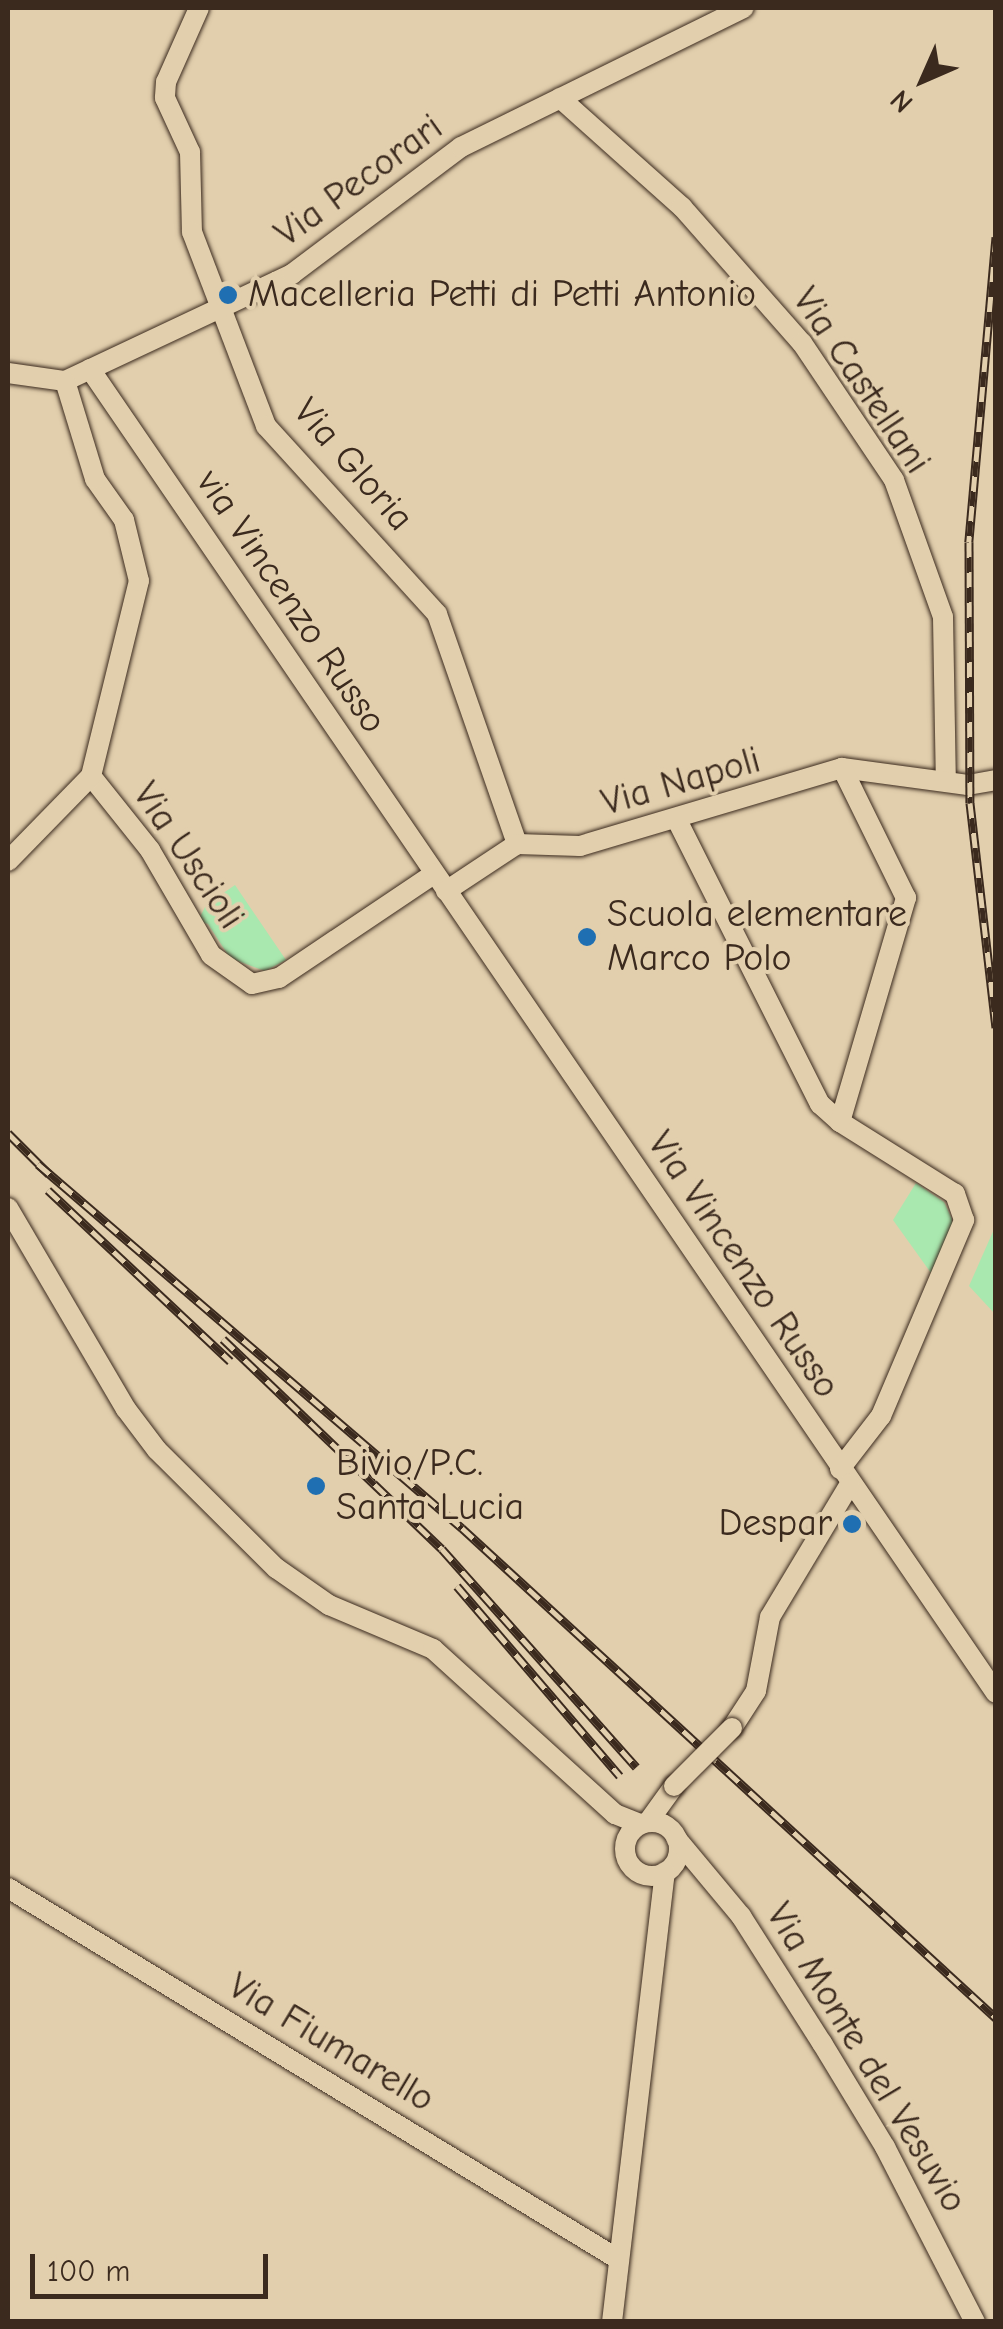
<!DOCTYPE html>
<style>
body{margin:0}
#map{position:relative;width:1003px;height:2329px;overflow:hidden;background:#e2cfad;font-family:"Comic Neue",sans-serif}
div>[style]{position:absolute}
.green>*{inset:0;background:#a9e8af}
.roads{filter:drop-shadow(0 0 2px #3b2a1e) drop-shadow(0 0 2px #3b2a1e)}
.minor>*{height:20px;margin:-10px;padding:0 10px;transform-origin:10px;border-radius:10px;background:#e2cfad}
.minor>.ring{margin:-10px;padding:0;box-sizing:content-box;background:none;border:20px solid #e2cfad;border-radius:50%}
.rail>*{height:9px;margin-top:-4.5px;transform-origin:0;background:repeating-linear-gradient(90deg,#e2cfad 0 15px,#3b2a1e 0 30px);box-sizing:border-box;border-block:2px solid #3b2a1e}
.bridges{filter:drop-shadow(0 0 2px #3b2a1e) drop-shadow(0 0 2px #3b2a1e)}
.minor-bridge>*{height:20px;margin:-10px;padding:0 10px;transform-origin:10px;border-radius:10px;background:#e2cfad}
.dots>*{width:28px;height:28px;translate:-50% -50%;box-sizing:border-box;border:5px solid #e2cfad;border-radius:50%}
span{translate:-50% -50%;white-space:nowrap;text-align:center;line-height:1.15;-webkit-text-stroke:8px #e2cfad;paint-order:stroke}
.street-label{font-size:38px;color:#3b2a1e}
.poi-label{font-size:38px;color:#3b2a1e}
.left{translate:0 -50%;text-align:left}
.right{translate:-100% -50%;text-align:right}
.frame{position:absolute;inset:0;border:10px solid #3b2a1e;pointer-events:none}
.north{position:absolute;left:873px;top:30px;width:100px;height:100px;-webkit-text-stroke:8px #e2cfad;paint-order:stroke;rotate:225deg;font-size:28px;font-weight:700;line-height:40px;text-align:center;color:#3b2a1e}
.north::after{content:'';display:block;margin:auto;width:35px;height:45px;background:#3b2a1e;clip-path:polygon(50% 0,100% 100%,50% 72%,0 100%)}
.scale{position:absolute;left:30px;top:2254px;width:238px;height:45px;box-sizing:border-box;border:5px solid #3b2a1e;border-top:0;padding-left:12px;font-size:30px;line-height:35px;white-space:nowrap;color:#3b2a1e;-webkit-text-stroke:8px #e2cfad;paint-order:stroke}
</style>
<div id="map">
<div class="green">
<i style="clip-path:polygon(235px 885px,286px 960px,265px 971px,230px 958px,208px 924px,198px 921px,206px 905px)"></i>
<i style="clip-path:polygon(916px 1183px,944px 1202px,952px 1219px,953px 1230px,931px 1273px,893px 1220px)"></i>
<i style="clip-path:polygon(995px 1227px,995px 1314px,969px 1286px)"></i>
</div>
<div class="roads">
<div class="minor">
<i style="left:199px;top:8px;width:81px;rotate:114deg"></i>
<i style="left:166px;top:82px;width:16px;rotate:94deg"></i>
<i style="left:165px;top:98px;width:60px;rotate:65.2deg"></i>
<i style="left:190px;top:152px;width:80px;rotate:88.6deg"></i>
<i style="left:192px;top:232px;width:208px;rotate:69.1deg"></i>
<i style="left:266px;top:426px;width:254px;rotate:47.7deg"></i>
<i style="left:437px;top:614px;width:244px;rotate:70.8deg"></i>
<i style="left:560px;top:98px;width:164px;rotate:41.8deg"></i>
<i style="left:682px;top:207px;width:181px;rotate:48.6deg"></i>
<i style="left:802px;top:343px;width:165px;rotate:56.1deg"></i>
<i style="left:894px;top:480px;width:145px;rotate:70.3deg"></i>
<i style="left:943px;top:617px;width:164px;rotate:89deg"></i>
<i style="left:90px;top:369px;width:1604px;rotate:55.62deg"></i>
<i style="left:8px;top:373px;width:58px;rotate:8deg"></i>
<i style="left:65px;top:381px;width:251px;rotate:-25.2deg"></i>
<i style="left:292px;top:274px;width:211px;rotate:-36.9deg"></i>
<i style="left:461px;top:147px;width:315px;rotate:-26.2deg"></i>
<i style="left:91px;top:776px;width:95px;rotate:51.4deg"></i>
<i style="left:150px;top:850px;width:121px;rotate:59.8deg"></i>
<i style="left:211px;top:955px;width:50px;rotate:35.3deg"></i>
<i style="left:252px;top:984px;width:28px;rotate:-13deg"></i>
<i style="left:279px;top:978px;width:187px;rotate:-33.9deg"></i>
<i style="left:678px;top:822px;width:316px;rotate:63.3deg"></i>
<i style="left:820px;top:1104px;width:27px;rotate:42deg"></i>
<i style="left:8px;top:861px;width:119px;rotate:-45.7deg"></i>
<i style="left:91px;top:776px;width:201px;rotate:-76.2deg"></i>
<i style="left:139px;top:581px;width:63px;rotate:-103.8deg"></i>
<i style="left:124px;top:520px;width:50px;rotate:-125.3deg"></i>
<i style="left:95px;top:479px;width:102px;rotate:-107deg"></i>
<i style="left:446px;top:891px;width:85px;rotate:-33.5deg"></i>
<i style="left:517px;top:844px;width:63px;rotate:1.8deg"></i>
<i style="left:580px;top:846px;width:273px;rotate:-16.6deg"></i>
<i style="left:842px;top:768px;width:127px;rotate:7.7deg"></i>
<i style="left:968px;top:785px;width:28px;rotate:-10deg"></i>
<i style="left:8px;top:1208px;width:233px;rotate:59.6deg"></i>
<i style="left:126px;top:1409px;width:51px;rotate:52.9deg"></i>
<i style="left:157px;top:1450px;width:168px;rotate:44.8deg"></i>
<i style="left:276px;top:1568px;width:65px;rotate:34.9deg"></i>
<i style="left:329px;top:1605px;width:113px;rotate:22.9deg"></i>
<i style="left:433px;top:1649px;width:246px;rotate:42.2deg"></i>
<i style="left:615px;top:1814px;width:27px;rotate:22deg"></i>
<i style="left:840px;top:1469px;width:67px;rotate:-52.3deg"></i>
<i style="left:881px;top:1416px;width:213px;rotate:-67deg"></i>
<i style="left:964px;top:1220px;width:28px;rotate:-109deg"></i>
<i style="left:955px;top:1194px;width:136px;rotate:-147.9deg"></i>
<i style="left:840px;top:1122px;width:234px;rotate:-73.6deg"></i>
<i style="left:906px;top:898px;width:145px;rotate:-116.2deg"></i>
<i style="left:732px;top:1728px;width:44px;rotate:-57deg"></i>
<i style="left:756px;top:1691px;width:75px;rotate:-79.3deg"></i>
<i style="left:770px;top:1617px;width:155px;rotate:-59deg"></i>
<i style="left:648px;top:1822px;width:44px;rotate:-54.2deg"></i>
<i class="ring" style="left:625px;top:1822px;width:34px;height:34px"></i>
<i style="left:676px;top:1838px;width:102px;rotate:50.2deg"></i>
<i style="left:741px;top:1916px;width:151px;rotate:57.5deg"></i>
<i style="left:822px;top:2043px;width:122px;rotate:58.8deg"></i>
<i style="left:885px;top:2147px;width:197px;rotate:62.8deg"></i>
<i style="left:8px;top:1888px;width:714px;rotate:31.31deg"></i>
<i style="left:612px;top:2322px;width:453px;rotate:-83.3deg"></i>
</div>
</div>
<div class="rail">
<i style="left:996px;top:237px;width:306px;rotate:95.1deg"></i>
<i style="left:969px;top:542px;width:261px;rotate:89.8deg"></i>
<i style="left:970px;top:803px;width:226px;rotate:83.4deg"></i>
<i style="left:8px;top:1133px;width:58px;rotate:45deg"></i>
<i style="left:38px;top:1164px;width:559px;rotate:40.65deg"></i>
<i style="left:462px;top:1528px;width:725px;rotate:42.54deg"></i>
<i style="left:48px;top:1190px;width:250px;rotate:43.2deg"></i>
<i style="left:223px;top:1339px;width:303px;rotate:43.8deg"></i>
<i style="left:442px;top:1549px;width:292px;rotate:48.3deg"></i>
<i style="left:457px;top:1586px;width:250px;rotate:49.4deg"></i>
</div>
<div class="bridges">
<div class="minor-bridge">
<i style="left:674px;top:1786px;width:82px;rotate:-45deg"></i>
</div>
</div>
<div class="dots">
<i style="left:228px;top:295px;background:#1f6fb2"></i>
<i style="left:587px;top:937px;background:#1f6fb2"></i>
<i style="left:316px;top:1486px;background:#1f6fb2"></i>
<i style="left:852px;top:1524px;background:#1f6fb2"></i>
</div>
<div class="street-label">
<span style="left:359px;top:181px;rotate:-36deg">Via Pecorari</span>
<span style="left:861px;top:381px;rotate:56deg">Via Castellani</span>
<span style="left:353px;top:465px;rotate:49deg">Via Gloria</span>
<span style="left:291px;top:602px;rotate:56deg">via Vincenzo Russo</span>
<span style="left:681px;top:782px;rotate:-16deg">Via Napoli</span>
<span style="left:188px;top:856px;rotate:56deg">Via Uscioli</span>
<span style="left:743px;top:1265px;rotate:56deg">Via Vincenzo Russo</span>
<span style="left:331px;top:2043px;rotate:31deg">Via Fiumarello</span>
<span style="left:866px;top:2058px;rotate:59deg">Via Monte del Vesuvio</span>
</div>
<div class="poi-label">
<span class="left" style="left:248px;top:295px">Macelleria Petti di Petti Antonio</span>
<span class="left" style="left:607px;top:937px">Scuola elementare<br>Marco Polo</span>
<span class="left" style="left:336px;top:1486px">Bivio/P.C.<br>Santa Lucia</span>
<span class="right" style="left:832px;top:1524px">Despar</span>
</div>
<div class="frame"></div>
<div class="north">N</div>
<div class="scale">100 m</div>
</div>
